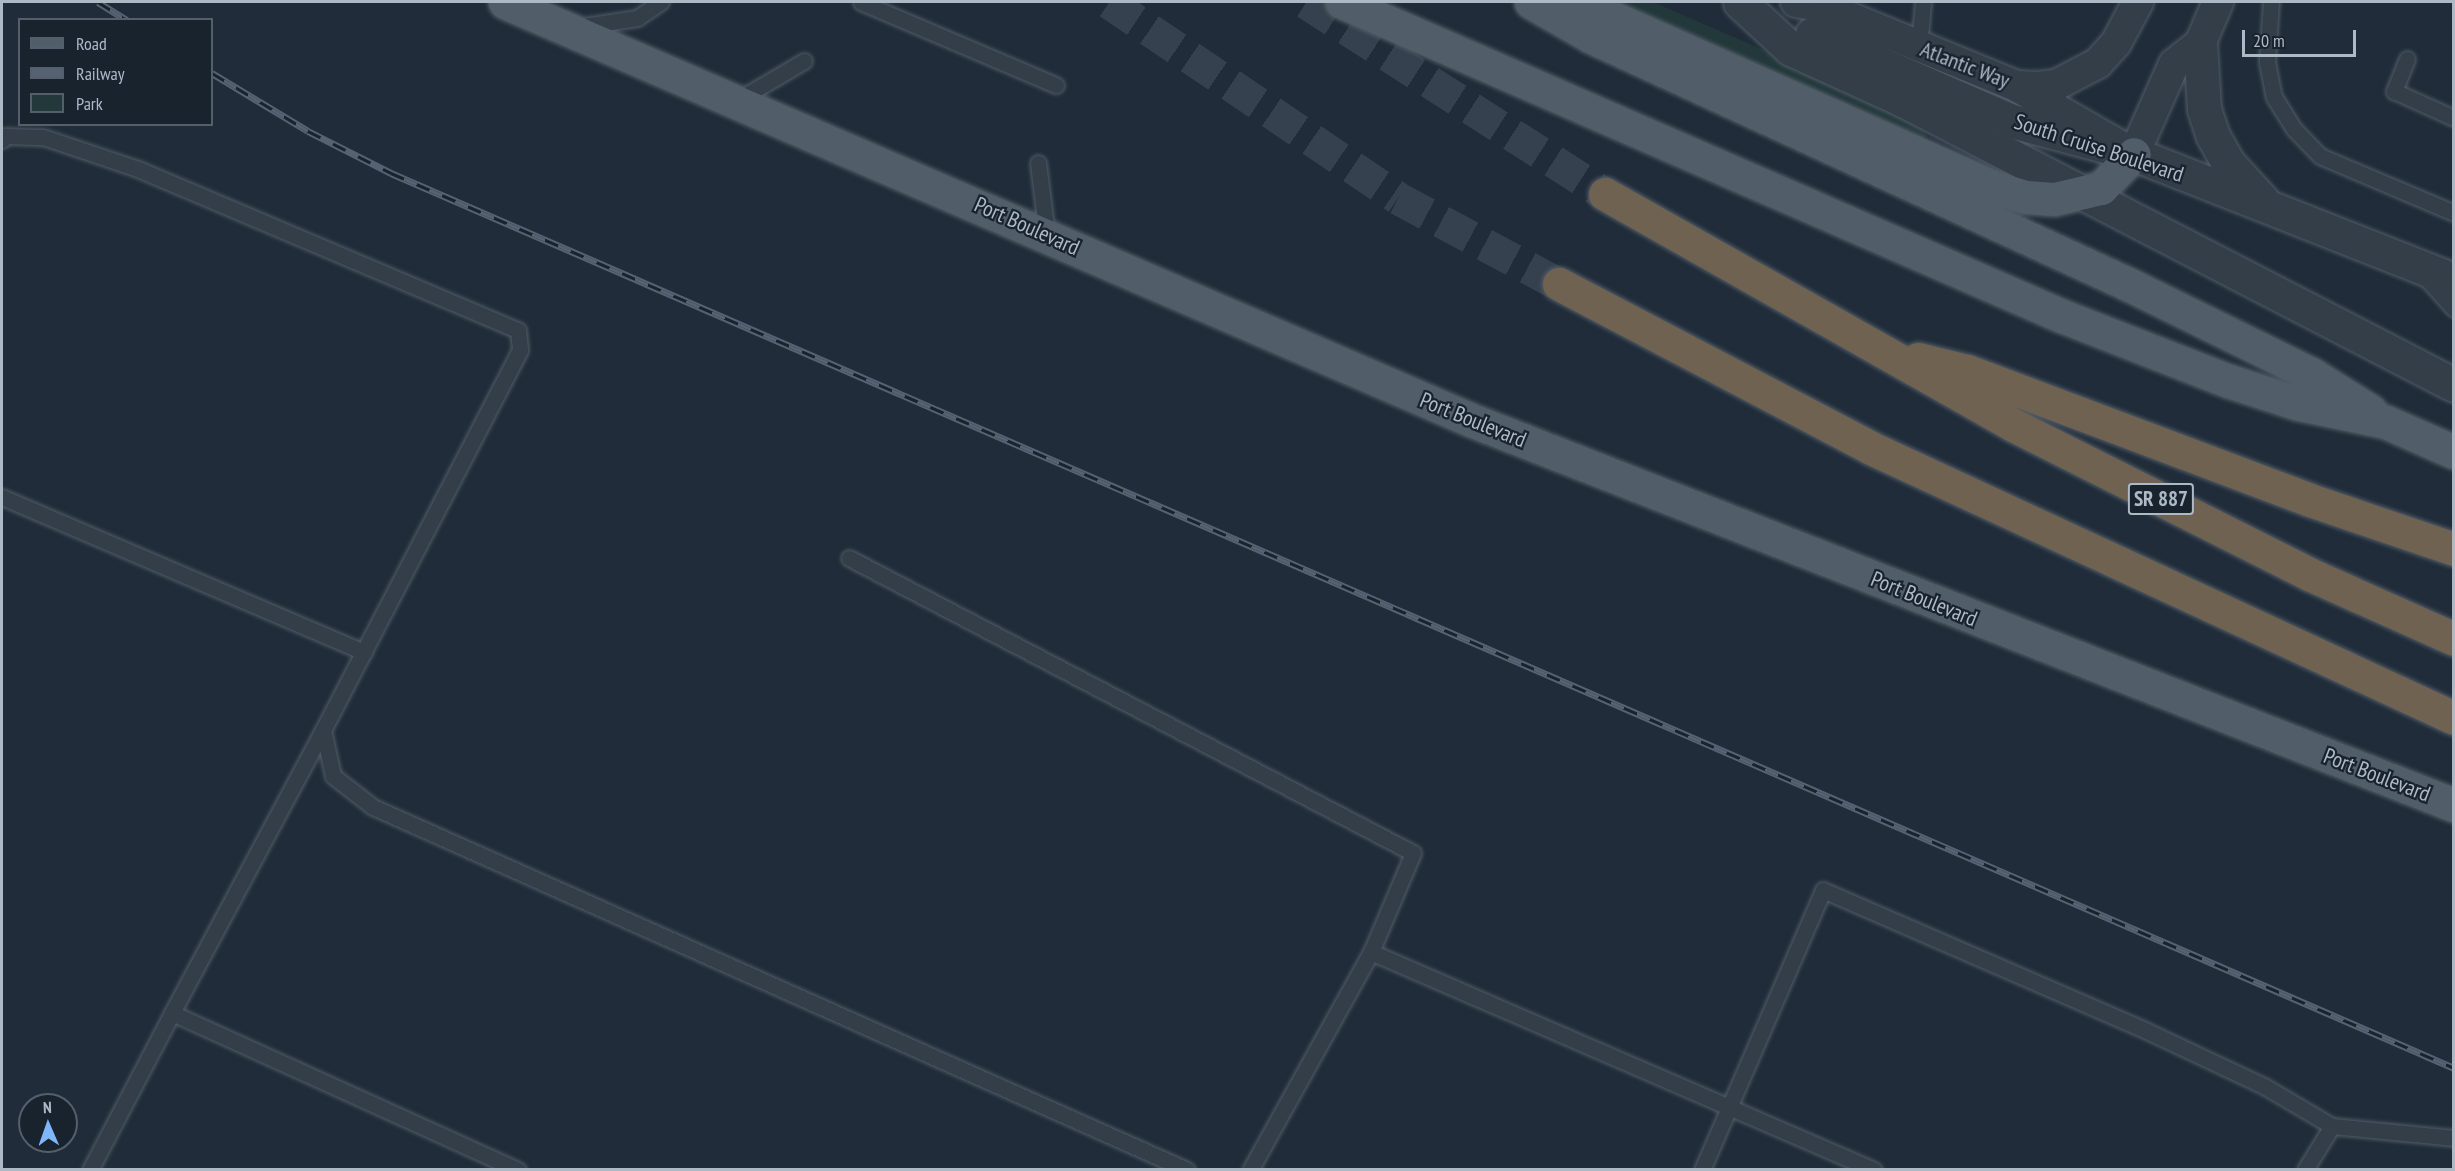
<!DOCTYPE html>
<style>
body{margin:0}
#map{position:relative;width:2455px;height:1171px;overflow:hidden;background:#202c39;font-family:"PT Sans Narrow",sans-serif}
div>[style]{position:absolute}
.green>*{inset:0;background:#22383a}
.motorway-tunnel>*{height:33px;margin-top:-16.5px;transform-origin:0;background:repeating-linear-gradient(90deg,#35414e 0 33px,transparent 0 49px)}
.roads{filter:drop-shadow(0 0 2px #515c67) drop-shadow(0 0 2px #515c67)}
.service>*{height:15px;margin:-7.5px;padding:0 7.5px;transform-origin:7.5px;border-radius:7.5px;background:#343e49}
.minor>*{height:30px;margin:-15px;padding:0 15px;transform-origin:15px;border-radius:15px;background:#343e49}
.tertiary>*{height:33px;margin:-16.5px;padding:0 16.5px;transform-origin:16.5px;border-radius:16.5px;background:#343e49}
.primary>*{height:33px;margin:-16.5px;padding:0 16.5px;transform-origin:16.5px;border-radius:16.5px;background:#525d6a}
.motorway>*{height:33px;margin:-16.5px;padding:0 16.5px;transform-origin:16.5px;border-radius:16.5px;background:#706251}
.rail>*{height:7px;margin-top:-3.5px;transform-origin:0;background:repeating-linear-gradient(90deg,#19232e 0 14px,#566271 0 28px);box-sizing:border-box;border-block:2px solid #566271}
span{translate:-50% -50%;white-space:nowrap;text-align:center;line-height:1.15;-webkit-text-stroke:4.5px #19232e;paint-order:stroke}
.shield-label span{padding:2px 4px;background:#19232e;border:2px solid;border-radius:4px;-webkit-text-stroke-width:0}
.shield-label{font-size:21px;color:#aeb9c6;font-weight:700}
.street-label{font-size:22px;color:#aeb9c6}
.frame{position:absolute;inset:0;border:3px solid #aeb9c6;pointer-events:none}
.legend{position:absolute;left:18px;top:18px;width:195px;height:108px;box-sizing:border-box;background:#19232e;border:2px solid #555f6b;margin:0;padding:8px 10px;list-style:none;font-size:18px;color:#aeb9c6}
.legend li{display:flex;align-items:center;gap:12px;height:30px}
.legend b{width:30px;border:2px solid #555f6b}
.north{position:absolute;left:18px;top:1093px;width:60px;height:60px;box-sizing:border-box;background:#19232e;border:2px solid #555f6b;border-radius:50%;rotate:358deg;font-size:16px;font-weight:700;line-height:24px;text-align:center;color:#aeb9c6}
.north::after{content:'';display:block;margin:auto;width:21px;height:27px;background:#7fb5fa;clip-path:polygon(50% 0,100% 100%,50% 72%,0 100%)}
.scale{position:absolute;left:2242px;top:30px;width:114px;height:27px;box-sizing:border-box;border:3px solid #aeb9c6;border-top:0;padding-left:8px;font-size:18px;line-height:21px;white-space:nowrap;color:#aeb9c6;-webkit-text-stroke:4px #19232e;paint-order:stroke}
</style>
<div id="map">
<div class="green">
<i style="clip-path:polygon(1615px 2px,1653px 2px,1824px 76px,1922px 128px,1927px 136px,1922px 139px)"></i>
</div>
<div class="motorway-tunnel">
<i style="left:1109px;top:2px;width:349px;rotate:34.1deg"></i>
<i style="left:1398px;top:198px;width:183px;rotate:28.1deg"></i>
<i style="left:1306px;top:2px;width:355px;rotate:32.7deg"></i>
</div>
<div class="roads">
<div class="service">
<i style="left:861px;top:2px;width:212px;rotate:23.1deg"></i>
<i style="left:2271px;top:2px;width:60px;rotate:93.8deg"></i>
<i style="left:2267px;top:62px;width:36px;rotate:79deg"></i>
<i style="left:2274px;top:97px;width:38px;rotate:58deg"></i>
<i style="left:2294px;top:129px;width:37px;rotate:46deg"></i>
<i style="left:2320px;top:156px;width:146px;rotate:23deg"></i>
<i style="left:577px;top:27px;width:61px;rotate:-8.5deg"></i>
<i style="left:637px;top:18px;width:29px;rotate:-34deg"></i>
<i style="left:1919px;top:47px;width:45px;rotate:-84.9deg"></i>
<i style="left:2407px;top:59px;width:35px;rotate:112deg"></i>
<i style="left:2394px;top:91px;width:66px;rotate:24.2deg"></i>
<i style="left:736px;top:101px;width:79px;rotate:-30.5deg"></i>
<i style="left:2px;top:140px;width:6px;rotate:-45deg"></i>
<i style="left:6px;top:136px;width:37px;rotate:2deg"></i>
<i style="left:43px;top:137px;width:100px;rotate:18.6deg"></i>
<i style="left:138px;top:169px;width:413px;rotate:23deg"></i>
<i style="left:518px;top:330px;width:20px;rotate:84deg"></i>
<i style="left:520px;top:350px;width:428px;rotate:117.4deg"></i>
<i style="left:323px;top:730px;width:47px;rotate:77.7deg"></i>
<i style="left:333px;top:776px;width:51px;rotate:37.8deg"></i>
<i style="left:373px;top:807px;width:891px;rotate:24.03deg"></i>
<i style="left:1038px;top:163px;width:73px;rotate:82.9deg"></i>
<i style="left:2425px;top:277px;width:43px;rotate:47.8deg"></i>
<i style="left:2px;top:497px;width:394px;rotate:23.2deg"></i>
<i style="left:849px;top:558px;width:636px;rotate:27.61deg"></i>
<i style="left:1413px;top:853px;width:108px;rotate:113deg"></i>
<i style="left:1371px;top:952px;width:249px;rotate:119deg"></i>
<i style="left:323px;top:730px;width:321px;rotate:118.1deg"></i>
<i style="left:172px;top:1013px;width:380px;rotate:24.4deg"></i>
<i style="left:1371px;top:952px;width:548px;rotate:23.43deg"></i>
<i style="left:90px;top:1170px;width:177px;rotate:-62.4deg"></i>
<i style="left:1702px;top:1170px;width:305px;rotate:-66.6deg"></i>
<i style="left:1823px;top:890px;width:353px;rotate:23.5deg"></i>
<i style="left:2147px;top:1031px;width:129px;rotate:25.2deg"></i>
<i style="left:2264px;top:1086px;width:79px;rotate:30.5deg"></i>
<i style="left:2305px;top:1170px;width:52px;rotate:-58.5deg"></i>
<i style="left:2332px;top:1126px;width:123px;rotate:5.6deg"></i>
</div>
<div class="minor">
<i style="left:1796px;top:2px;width:28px;rotate:10deg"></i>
<i style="left:1824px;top:7px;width:209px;rotate:22.3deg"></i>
<i style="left:2017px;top:86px;width:20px;rotate:3deg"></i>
<i style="left:2037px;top:87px;width:19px;rotate:-6deg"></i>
<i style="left:2056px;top:85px;width:47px;rotate:-27.6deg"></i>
<i style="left:2098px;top:63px;width:27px;rotate:-48deg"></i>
<i style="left:2116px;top:43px;width:47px;rotate:-61.8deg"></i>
<i style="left:2018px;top:87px;width:134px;rotate:30deg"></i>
<i style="left:2134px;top:154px;width:98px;rotate:-66deg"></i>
<i style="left:2174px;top:64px;width:33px;rotate:-38deg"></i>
<i style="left:2200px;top:44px;width:46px;rotate:-66.8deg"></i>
</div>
<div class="tertiary">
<i style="left:1740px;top:2px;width:69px;rotate:42.7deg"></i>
<i style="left:1791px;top:49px;width:123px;rotate:24.5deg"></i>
<i style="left:1903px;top:100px;width:620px;rotate:27.35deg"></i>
<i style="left:1812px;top:34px;width:218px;rotate:23.5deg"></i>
<i style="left:2012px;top:121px;width:126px;rotate:15.1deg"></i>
<i style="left:2134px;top:154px;width:344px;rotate:21.5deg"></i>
<i style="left:2200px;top:44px;width:65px;rotate:86.5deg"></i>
<i style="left:2204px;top:109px;width:28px;rotate:72deg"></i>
<i style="left:2213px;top:136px;width:31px;rotate:61deg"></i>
<i style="left:2228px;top:163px;width:50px;rotate:47.4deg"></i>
</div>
<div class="primary">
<i style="left:505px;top:2px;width:1053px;rotate:23.4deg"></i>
<i style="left:1471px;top:420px;width:1056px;rotate:21.39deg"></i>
<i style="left:1342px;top:2px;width:785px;rotate:23.56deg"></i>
<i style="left:2062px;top:316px;width:179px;rotate:21.3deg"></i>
<i style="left:2229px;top:381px;width:71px;rotate:18.2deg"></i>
<i style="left:2296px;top:403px;width:92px;rotate:11.9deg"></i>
<i style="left:2386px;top:422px;width:74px;rotate:23.8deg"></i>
<i style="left:1531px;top:2px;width:70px;rotate:29.8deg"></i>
<i style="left:1592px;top:37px;width:592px;rotate:24.75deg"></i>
<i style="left:2130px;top:285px;width:202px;rotate:26.2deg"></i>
<i style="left:2311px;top:374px;width:70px;rotate:32.1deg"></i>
<i style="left:1565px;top:2px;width:39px;rotate:17deg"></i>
<i style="left:1602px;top:13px;width:428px;rotate:24deg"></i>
<i style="left:1993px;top:187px;width:34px;rotate:17deg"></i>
<i style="left:2026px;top:197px;width:28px;rotate:4deg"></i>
<i style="left:2054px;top:199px;width:48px;rotate:-13.2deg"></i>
<i style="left:2101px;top:188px;width:47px;rotate:-45.9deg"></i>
</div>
<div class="motorway">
<i style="left:1605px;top:194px;width:471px;rotate:29.5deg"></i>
<i style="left:2015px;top:426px;width:329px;rotate:26.7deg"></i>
<i style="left:2309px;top:574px;width:159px;rotate:24.1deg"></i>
<i style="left:1559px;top:284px;width:352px;rotate:27.7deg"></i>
<i style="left:1871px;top:448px;width:642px;rotate:24.85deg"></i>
<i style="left:1918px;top:359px;width:50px;rotate:13.8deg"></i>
<i style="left:1967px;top:371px;width:366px;rotate:20.6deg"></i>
<i style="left:2310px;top:500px;width:152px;rotate:18.8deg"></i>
</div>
</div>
<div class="rail">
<i style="left:98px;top:2px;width:34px;rotate:32deg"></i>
<i style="left:212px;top:73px;width:112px;rotate:31.1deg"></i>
<i style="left:308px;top:131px;width:93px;rotate:26.8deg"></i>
<i style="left:391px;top:173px;width:2249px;rotate:23.45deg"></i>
</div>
<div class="shield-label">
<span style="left:2161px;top:499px">SR 887</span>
</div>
<div class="street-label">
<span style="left:1965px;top:65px;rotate:21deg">Atlantic Way</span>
<span style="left:2099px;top:148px;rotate:18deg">South Cruise Boulevard</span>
<span style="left:1027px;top:226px;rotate:24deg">Port Boulevard</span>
<span style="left:1473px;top:420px;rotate:22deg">Port Boulevard</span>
<span style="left:1924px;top:599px;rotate:22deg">Port Boulevard</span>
<span style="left:2377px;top:775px;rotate:21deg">Port Boulevard</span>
</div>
<div class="frame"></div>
<ul class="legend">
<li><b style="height:8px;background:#525d6a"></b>Road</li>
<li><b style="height:8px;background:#566271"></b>Railway</li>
<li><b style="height:16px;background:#22383a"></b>Park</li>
</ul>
<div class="north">N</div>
<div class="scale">20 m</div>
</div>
